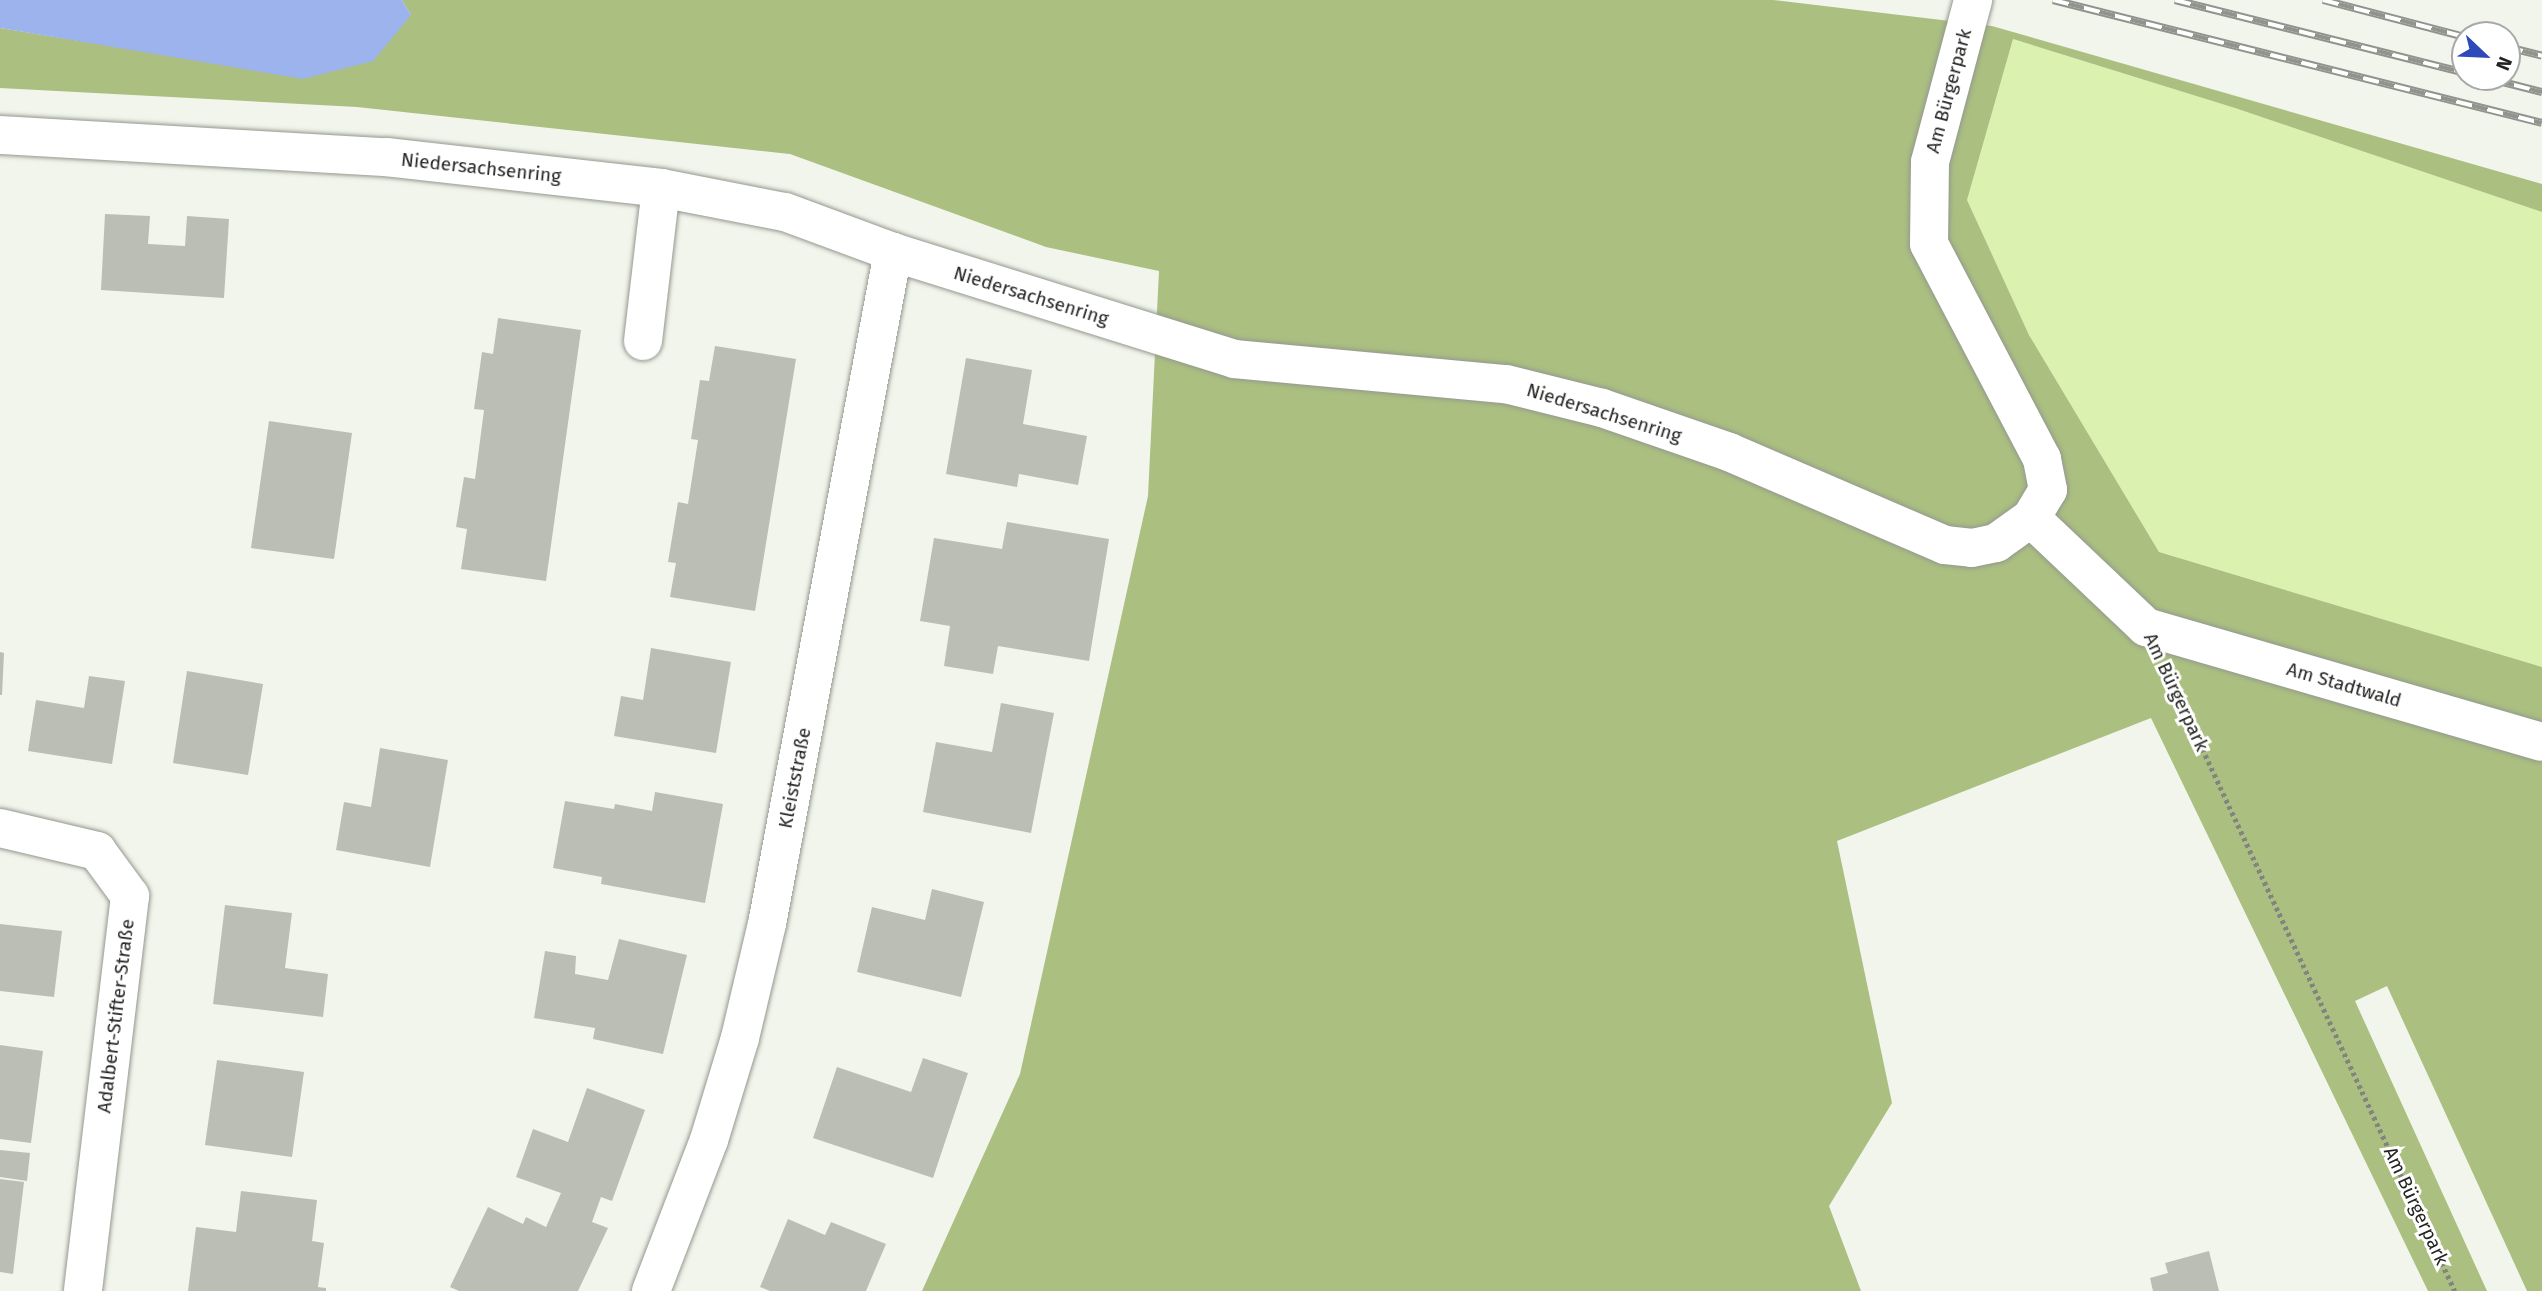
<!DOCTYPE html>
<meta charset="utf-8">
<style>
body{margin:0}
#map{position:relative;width:2542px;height:1291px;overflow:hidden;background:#f2f5ec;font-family:"Fira Sans",sans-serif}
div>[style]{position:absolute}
.green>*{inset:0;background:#daf1b0}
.forest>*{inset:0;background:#aabf80}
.water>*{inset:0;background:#9cb3ee}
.building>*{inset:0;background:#bbbeb5}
.path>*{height:4.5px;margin-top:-2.25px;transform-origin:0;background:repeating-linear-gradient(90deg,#82847f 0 3.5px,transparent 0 7px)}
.roads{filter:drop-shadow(0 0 2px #94988f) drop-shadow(0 0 2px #94988f)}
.minor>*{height:38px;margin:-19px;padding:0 19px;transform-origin:19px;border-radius:19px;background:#fff}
.rail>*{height:8px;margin-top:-4px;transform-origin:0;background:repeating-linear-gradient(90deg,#fff 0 16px,#91938d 0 32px);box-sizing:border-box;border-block:2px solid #91938d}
span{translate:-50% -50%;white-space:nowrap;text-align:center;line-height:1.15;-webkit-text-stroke:6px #fff;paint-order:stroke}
.street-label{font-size:19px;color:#242522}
.north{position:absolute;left:2451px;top:21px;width:70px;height:70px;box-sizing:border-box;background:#fff;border:2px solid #a7a8a7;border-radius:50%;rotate:113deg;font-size:19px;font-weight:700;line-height:28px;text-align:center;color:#242522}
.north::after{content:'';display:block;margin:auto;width:24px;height:32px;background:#2d49ba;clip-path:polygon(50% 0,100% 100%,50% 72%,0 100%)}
</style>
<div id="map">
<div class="green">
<i style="clip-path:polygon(2013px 39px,2235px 108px,2542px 212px,2542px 667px,2159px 552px,2029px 335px,1967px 200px)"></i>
</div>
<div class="forest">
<i style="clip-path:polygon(402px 0,1773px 0,1992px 26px,2542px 184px,2542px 212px,2235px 108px,2013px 39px,1967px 200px,2029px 335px,2159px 552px,2542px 667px,2542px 1291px,2527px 1291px,2387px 986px,2355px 1001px,2487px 1291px,2428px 1291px,2151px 718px,1837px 841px,1892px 1103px,1829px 1206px,1861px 1291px,922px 1291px,1020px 1074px,1148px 496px,1159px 271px,1046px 247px,790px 154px,357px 107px,0 88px,0 28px,86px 42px,411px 15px)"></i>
</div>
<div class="water">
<i style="clip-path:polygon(0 0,402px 0,411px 15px,373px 61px,303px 79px,0 28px)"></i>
</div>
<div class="building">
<i style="clip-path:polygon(105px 214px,150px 216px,148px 244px,185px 246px,187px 216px,229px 219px,224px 298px,101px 290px)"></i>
<i style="clip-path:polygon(498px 318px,581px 330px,546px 581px,461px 569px,467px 529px,456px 527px,464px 477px,475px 479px,484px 410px,474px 409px,482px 352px,493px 354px)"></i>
<i style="clip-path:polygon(715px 346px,796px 359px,755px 611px,670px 597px,676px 563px,668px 562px,678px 502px,688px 504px,698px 440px,691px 439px,700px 380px,709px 381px)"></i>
<i style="clip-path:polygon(966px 358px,1032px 370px,1023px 424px,1087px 436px,1078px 485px,1019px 474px,1017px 487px,946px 474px)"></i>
<i style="clip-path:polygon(269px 421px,352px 433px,334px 559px,251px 548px)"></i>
<i style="clip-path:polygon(1007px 522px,1109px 539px,1089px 661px,998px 646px,993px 674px,944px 666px,950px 626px,920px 621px,934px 538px,1002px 549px)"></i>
<i style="clip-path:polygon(651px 648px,731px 662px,716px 753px,614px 736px,621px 696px,643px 700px)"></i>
<i style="clip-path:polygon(0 652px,4px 653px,2px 695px,0 695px)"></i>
<i style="clip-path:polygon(187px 671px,263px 684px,248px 775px,173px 763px)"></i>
<i style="clip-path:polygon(89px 676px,125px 681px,112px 764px,28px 751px,36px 700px,84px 708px)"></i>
<i style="clip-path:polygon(1001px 703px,1054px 713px,1031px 833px,923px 812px,936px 742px,992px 752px)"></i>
<i style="clip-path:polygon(380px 748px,448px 760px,430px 867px,336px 850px,344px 802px,371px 807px)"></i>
<i style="clip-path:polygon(655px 792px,723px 804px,705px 903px,601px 884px,602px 877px,553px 868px,565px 801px,614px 809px,615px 804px,652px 811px)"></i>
<i style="clip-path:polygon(932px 889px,984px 902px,961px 997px,857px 972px,872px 907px,925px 920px)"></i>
<i style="clip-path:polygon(225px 905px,292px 913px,285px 968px,328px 974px,323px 1017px,213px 1004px)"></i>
<i style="clip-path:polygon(0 924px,62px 931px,54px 997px,0 991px)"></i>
<i style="clip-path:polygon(619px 939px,687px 955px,663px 1054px,593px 1039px,595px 1028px,534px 1018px,545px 951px,576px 956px,575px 974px,608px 980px)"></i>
<i style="clip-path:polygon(0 1045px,43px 1051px,31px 1143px,0 1139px)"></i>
<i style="clip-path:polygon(923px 1058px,968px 1073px,933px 1178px,813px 1138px,837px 1067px,911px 1092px)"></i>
<i style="clip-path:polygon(217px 1060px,304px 1072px,292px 1157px,205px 1145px)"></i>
<i style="clip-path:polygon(587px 1088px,645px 1110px,612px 1201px,601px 1197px,592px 1222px,608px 1228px,578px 1291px,459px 1291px,450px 1287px,488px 1207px,523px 1224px,526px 1217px,546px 1227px,561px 1193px,516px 1177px,533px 1129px,568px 1142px)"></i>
<i style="clip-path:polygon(0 1150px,30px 1153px,27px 1181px,0 1177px)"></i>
<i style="clip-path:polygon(0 1179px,24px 1182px,13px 1274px,0 1272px)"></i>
<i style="clip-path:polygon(241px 1191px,317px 1200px,312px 1241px,324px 1243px,318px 1287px,326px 1288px,326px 1291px,188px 1291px,196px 1227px,236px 1232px)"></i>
<i style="clip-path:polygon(788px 1219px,825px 1235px,831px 1222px,886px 1244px,866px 1291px,770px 1291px,760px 1287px)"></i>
<i style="clip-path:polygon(2209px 1251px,2219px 1291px,2153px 1291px,2150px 1278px,2168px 1273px,2165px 1263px)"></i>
</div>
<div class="path">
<i style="left:2170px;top:679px;width:675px;rotate:65.03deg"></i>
</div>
<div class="roads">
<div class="minor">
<i style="left:0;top:135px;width:387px;rotate:3.3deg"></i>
<i style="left:386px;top:157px;width:277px;rotate:6.4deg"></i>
<i style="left:661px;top:188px;width:126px;rotate:11deg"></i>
<i style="left:785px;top:212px;width:115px;rotate:20.3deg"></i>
<i style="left:893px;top:252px;width:357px;rotate:17.4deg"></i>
<i style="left:1234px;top:359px;width:273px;rotate:5.3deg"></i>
<i style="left:1506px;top:384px;width:99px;rotate:14deg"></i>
<i style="left:1602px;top:408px;width:134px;rotate:19.1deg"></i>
<i style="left:1729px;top:452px;width:235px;rotate:23.3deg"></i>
<i style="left:1945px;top:545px;width:27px;rotate:6deg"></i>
<i style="left:1972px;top:548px;width:25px;rotate:-12deg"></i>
<i style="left:1996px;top:543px;width:43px;rotate:-35.5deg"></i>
<i style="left:2031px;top:518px;width:33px;rotate:-59deg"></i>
<i style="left:2048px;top:490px;width:32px;rotate:-101deg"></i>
<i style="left:2042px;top:459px;width:243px;rotate:-117.7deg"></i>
<i style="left:1929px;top:244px;width:82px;rotate:-89.3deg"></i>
<i style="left:1930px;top:162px;width:168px;rotate:-75.1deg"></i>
<i style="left:643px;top:341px;width:154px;rotate:-83.3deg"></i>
<i style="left:2031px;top:518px;width:158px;rotate:43.5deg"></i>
<i style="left:2146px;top:627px;width:412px;rotate:16.2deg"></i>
<i style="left:0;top:828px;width:100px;rotate:13.3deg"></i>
<i style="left:97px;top:851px;width:56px;rotate:53.7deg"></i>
<i style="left:130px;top:896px;width:398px;rotate:96.8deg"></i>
<i style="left:651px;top:1291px;width:162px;rotate:-69deg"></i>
<i style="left:709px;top:1140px;width:107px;rotate:-73.1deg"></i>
<i style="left:740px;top:1038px;width:117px;rotate:-76.7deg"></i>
<i style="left:767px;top:924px;width:684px;rotate:-79.38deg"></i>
</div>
</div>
<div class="rail">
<i style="left:2053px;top:0;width:504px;rotate:14.12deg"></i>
<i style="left:2175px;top:0;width:299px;rotate:14.1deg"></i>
<i style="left:2323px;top:0;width:147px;rotate:14.6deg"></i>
<i style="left:2507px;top:47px;width:36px;rotate:14deg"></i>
<i style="left:2483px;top:77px;width:61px;rotate:14.3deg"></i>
</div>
<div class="street-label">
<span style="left:1949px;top:91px;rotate:-75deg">Am Bürgerpark</span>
<span style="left:481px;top:168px;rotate:6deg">Niedersachsenring</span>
<span style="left:1031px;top:296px;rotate:17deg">Niedersachsenring</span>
<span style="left:1604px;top:413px;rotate:17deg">Niedersachsenring</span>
<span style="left:2344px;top:685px;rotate:16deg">Am Stadtwald</span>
<span style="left:2176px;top:692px;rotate:65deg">Am Bürgerpark</span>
<span style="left:795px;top:778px;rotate:-79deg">Kleiststraße</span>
<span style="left:116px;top:1016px;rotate:-83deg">Adalbert-Stifter-Straße</span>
<span style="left:2416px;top:1206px;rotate:65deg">Am Bürgerpark</span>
</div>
<div class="north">N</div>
</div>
